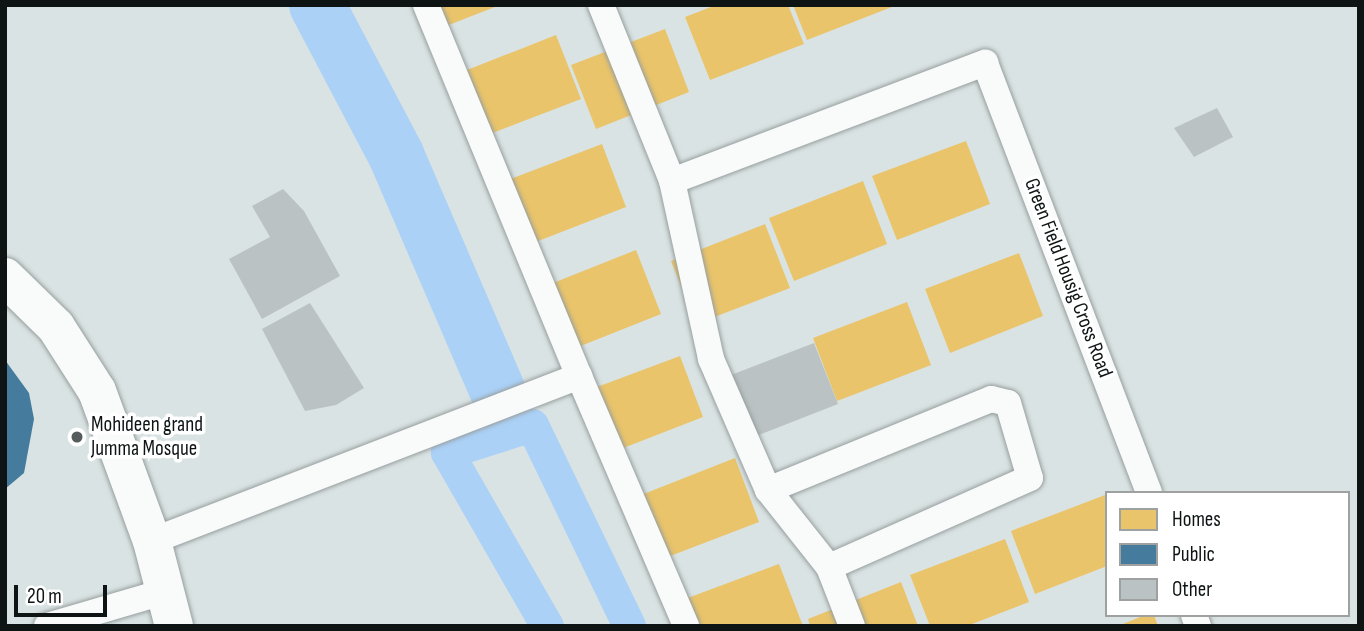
<!DOCTYPE html>
<style>
body{margin:0}
#map{position:relative;width:1364px;height:631px;overflow:hidden;background:#dae3e3;font-family:"Sofia Sans Condensed",sans-serif}
div>[style]{position:absolute}
.homes>*{inset:0;background:#e9c46a}
.public>*{inset:0;background:#457b9d}
.canal>*{height:33px;margin:-16.5px;padding:0 16.5px;transform-origin:16.5px;border-radius:16.5px;background:#abd1f7}
.river>*{height:56px;margin:-28px;padding:0 28px;transform-origin:28px;border-radius:28px;background:#abd1f7}
.building>*{inset:0;background:#bbc2c3}
.roads{filter:drop-shadow(0 0 2px #979e9e) drop-shadow(0 0 2px #979e9e)}
.minor>*{height:26px;margin:-13px;padding:0 13px;transform-origin:13px;border-radius:13px;background:#f9fbfb}
.trunk>*{height:38px;margin:-19px;padding:0 19px;transform-origin:19px;border-radius:19px;background:#f9fbfb}
.dots>*{width:19px;height:19px;translate:-50% -50%;box-sizing:border-box;border:4px solid #fff;border-radius:50%}
span{translate:-50% -50%;white-space:nowrap;text-align:center;line-height:1.15;-webkit-text-stroke:7px #fff;paint-order:stroke}
.street-label{font-size:21px;color:#0e1414}
.poi-label{font-size:21px;color:#0e1414}
.left{translate:0 -50%;text-align:left}
.frame{position:absolute;inset:0;border:7px solid #0e1414;pointer-events:none}
.legend{position:absolute;left:1105px;top:491px;width:245px;height:126px;box-sizing:border-box;background:#fff;border:2px solid #9fa1a1;margin:0;padding:9px 12px;list-style:none;font-size:21px;color:#0e1414}
.legend li{display:flex;align-items:center;gap:14px;height:35px}
.legend b{width:35px;border:2px solid #9fa1a1}
.scale{position:absolute;left:14px;top:585px;width:93px;height:32px;box-sizing:border-box;border:4px solid #0e1414;border-top:0;padding-left:9px;font-size:21px;line-height:24px;white-space:nowrap;color:#0e1414;-webkit-text-stroke:5px #fff;paint-order:stroke}
</style>
<div id="map">
<div class="homes">
<i style="clip-path:polygon(433px 5px,500px 5px,441px 28px)"></i>
<i style="clip-path:polygon(716px 5px,788px 5px,804px 44px,710px 80px,685px 17px)"></i>
<i style="clip-path:polygon(793px 5px,897px 5px,807px 40px)"></i>
<i style="clip-path:polygon(665px 29px,689px 92px,596px 129px,571px 65px)"></i>
<i style="clip-path:polygon(556px 35px,581px 99px,487px 135px,462px 72px)"></i>
<i style="clip-path:polygon(966px 141px,990px 204px,897px 240px,872px 176px)"></i>
<i style="clip-path:polygon(602px 144px,626px 207px,533px 243px,508px 180px)"></i>
<i style="clip-path:polygon(863px 181px,887px 244px,794px 281px,769px 218px)"></i>
<i style="clip-path:polygon(765px 224px,790px 288px,696px 324px,671px 261px)"></i>
<i style="clip-path:polygon(636px 250px,661px 314px,573px 349px,548px 285px)"></i>
<i style="clip-path:polygon(1019px 253px,1043px 316px,950px 353px,925px 289px)"></i>
<i style="clip-path:polygon(907px 302px,931px 365px,837px 401px,813px 338px)"></i>
<i style="clip-path:polygon(680px 356px,703px 417px,613px 452px,589px 390px)"></i>
<i style="clip-path:polygon(735px 458px,759px 522px,665px 558px,641px 495px)"></i>
<i style="clip-path:polygon(1105px 495px,1107px 566px,1035px 594px,1011px 531px)"></i>
<i style="clip-path:polygon(1005px 539px,1029px 602px,967px 626px,930px 626px,910px 575px)"></i>
<i style="clip-path:polygon(779px 564px,803px 626px,695px 626px,685px 599px)"></i>
<i style="clip-path:polygon(901px 582px,918px 626px,810px 626px,808px 619px)"></i>
<i style="clip-path:polygon(1145px 615px,1154px 615px,1158px 626px,1118px 626px)"></i>
</div>
<div class="public">
<i style="clip-path:polygon(5px 360px,29px 393px,34px 419px,24px 473px,5px 489px)"></i>
</div>
<div class="canal">
<i style="left:547px;top:626px;width:201px;rotate:-119.9deg"></i>
<i style="left:447px;top:452px;width:89px;rotate:-17.6deg"></i>
<i style="left:532px;top:425px;width:223px;rotate:64.2deg"></i>
</div>
<div class="river">
<i style="left:317px;top:5px;width:170px;rotate:62.2deg"></i>
<i style="left:396px;top:155px;width:273px;rotate:66.7deg"></i>
</div>
<div class="building">
<i style="clip-path:polygon(1217px 108px,1233px 137px,1194px 157px,1174px 128px)"></i>
<i style="clip-path:polygon(283px 189px,304px 211px,340px 276px,262px 319px,229px 259px,270px 237px,252px 206px)"></i>
<i style="clip-path:polygon(310px 303px,364px 388px,336px 405px,305px 411px,262px 329px)"></i>
<i style="clip-path:polygon(814px 343px,838px 404px,751px 438px,726px 377px)"></i>
</div>
<div class="roads">
<div class="minor">
<i style="left:426px;top:5px;width:401px;rotate:67.6deg"></i>
<i style="left:601px;top:5px;width:190px;rotate:68deg"></i>
<i style="left:672px;top:181px;width:182px;rotate:77.6deg"></i>
<i style="left:711px;top:359px;width:143px;rotate:66.5deg"></i>
<i style="left:768px;top:490px;width:98px;rotate:51.6deg"></i>
<i style="left:829px;top:567px;width:63px;rotate:68.7deg"></i>
<i style="left:672px;top:181px;width:335px;rotate:-20.7deg"></i>
<i style="left:985px;top:63px;width:460px;rotate:69.1deg"></i>
<i style="left:768px;top:490px;width:241px;rotate:-22.2deg"></i>
<i style="left:991px;top:399px;width:17px;rotate:13deg"></i>
<i style="left:1008px;top:403px;width:78px;rotate:73.7deg"></i>
<i style="left:1030px;top:478px;width:220px;rotate:156.1deg"></i>
<i style="left:152px;top:541px;width:458px;rotate:-21.1deg"></i>
<i style="left:579px;top:376px;width:272px;rotate:66.8deg"></i>
<i style="left:1194px;top:615px;width:12px;rotate:70deg"></i>
<i style="left:47px;top:626px;width:121px;rotate:-16.3deg"></i>
</div>
<div class="trunk">
<i style="left:5px;top:277px;width:71px;rotate:44.4deg"></i>
<i style="left:56px;top:327px;width:76px;rotate:57.4deg"></i>
<i style="left:97px;top:391px;width:160px;rotate:69.9deg"></i>
<i style="left:152px;top:541px;width:88px;rotate:75.5deg"></i>
</div>
</div>
<div class="dots">
<i style="left:77px;top:437px;background:#555c5c"></i>
</div>
<div class="street-label">
<span style="left:1068px;top:278px;rotate:69deg">Green Field Housig Cross Road</span>
</div>
<div class="poi-label">
<span class="left" style="left:91px;top:437px">Mohideen grand<br>Jumma Mosque</span>
</div>
<div class="frame"></div>
<ul class="legend">
<li><b style="height:19px;background:#e9c46a"></b>Homes</li>
<li><b style="height:19px;background:#457b9d"></b>Public</li>
<li><b style="height:19px;background:#bbc2c3"></b>Other</li>
</ul>
<div class="scale">20 m</div>
</div>
